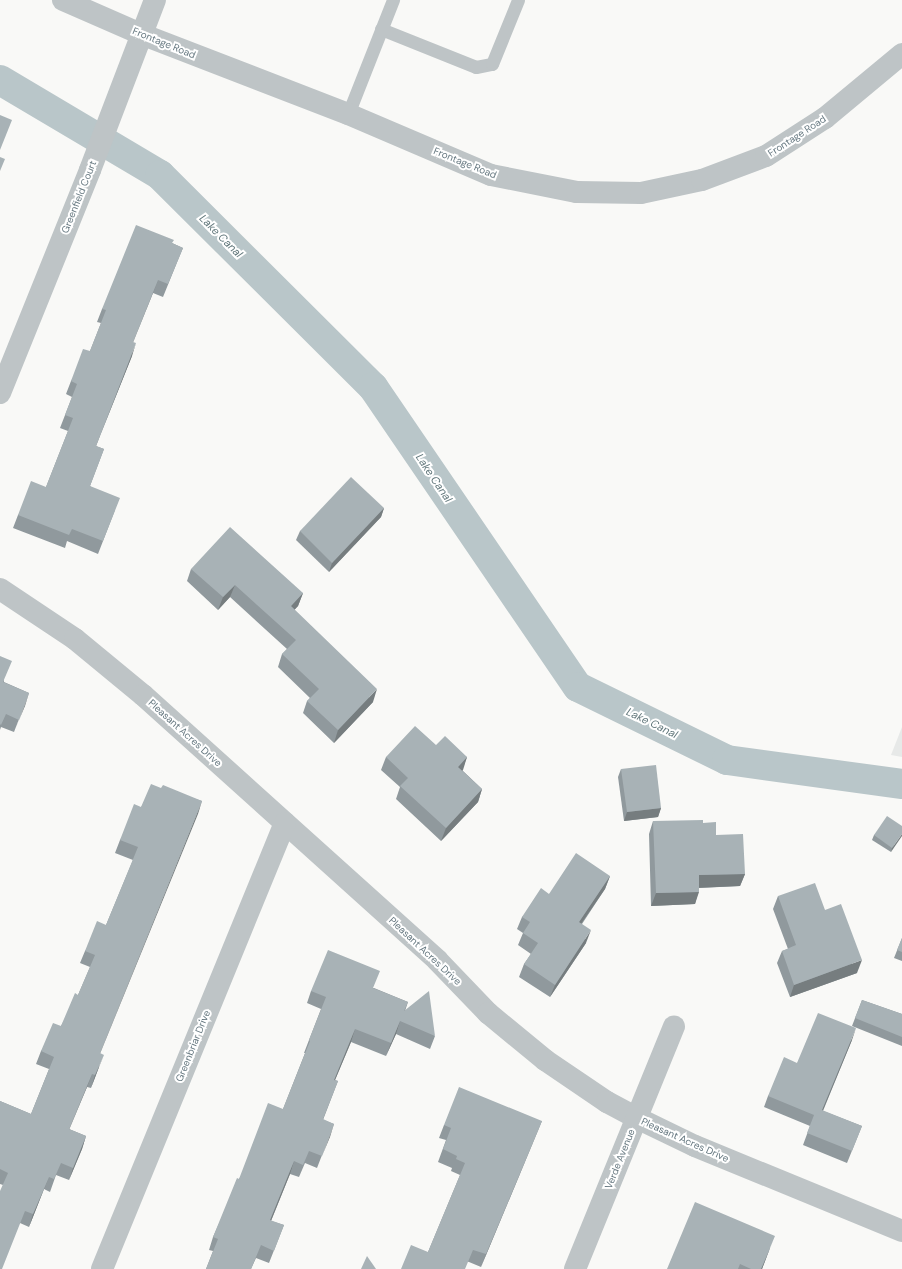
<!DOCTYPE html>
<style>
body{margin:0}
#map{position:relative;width:902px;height:1269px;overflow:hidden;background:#f9f9f7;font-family:"DM Sans",sans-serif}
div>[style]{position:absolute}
.built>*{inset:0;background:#e7e9e8}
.canal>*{height:30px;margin:-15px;padding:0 15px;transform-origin:15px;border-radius:15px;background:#b9c6c9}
.lane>*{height:13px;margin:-6.5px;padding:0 6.5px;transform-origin:6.5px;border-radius:6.5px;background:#bec4c6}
.street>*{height:22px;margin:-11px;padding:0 11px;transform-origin:11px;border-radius:11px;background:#bec4c6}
.wall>*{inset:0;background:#90999d}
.shaded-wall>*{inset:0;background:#767d7f}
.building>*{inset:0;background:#a8b2b6}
span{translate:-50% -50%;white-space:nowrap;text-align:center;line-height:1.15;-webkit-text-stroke:4px #fff;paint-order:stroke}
.street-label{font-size:10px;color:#667880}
.water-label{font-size:11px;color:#60767a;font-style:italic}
</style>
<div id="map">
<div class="built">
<i style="clip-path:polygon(902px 727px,902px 757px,891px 755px)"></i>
</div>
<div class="canal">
<i style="left:0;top:80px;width:186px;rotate:30.7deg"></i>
<i style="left:160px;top:175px;width:301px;rotate:44.9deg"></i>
<i style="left:373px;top:387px;width:363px;rotate:55.7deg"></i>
<i style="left:578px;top:687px;width:166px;rotate:26.1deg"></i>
<i style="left:727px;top:760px;width:177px;rotate:7.8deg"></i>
</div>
<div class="lane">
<i style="left:381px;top:29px;width:102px;rotate:21.8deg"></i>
<i style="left:476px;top:67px;width:16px;rotate:-11deg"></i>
<i style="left:492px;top:64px;width:69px;rotate:-67.9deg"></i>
<i style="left:348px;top:114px;width:123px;rotate:-68.5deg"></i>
</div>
<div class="street">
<i style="left:63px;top:0;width:85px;rotate:23.6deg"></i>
<i style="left:141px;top:34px;width:222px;rotate:21.1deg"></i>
<i style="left:348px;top:114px;width:155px;rotate:23.1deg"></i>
<i style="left:491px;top:175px;width:88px;rotate:11.2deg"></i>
<i style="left:577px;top:192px;width:64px;rotate:0.9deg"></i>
<i style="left:641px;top:193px;width:62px;rotate:-12deg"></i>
<i style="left:702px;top:180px;width:68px;rotate:-20.6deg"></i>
<i style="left:766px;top:156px;width:70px;rotate:-32.8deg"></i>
<i style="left:825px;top:118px;width:100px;rotate:-39.7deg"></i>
<i style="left:0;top:393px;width:240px;rotate:-68deg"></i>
<i style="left:90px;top:170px;width:182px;rotate:-69.1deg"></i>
<i style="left:0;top:589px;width:90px;rotate:33.7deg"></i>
<i style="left:75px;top:639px;width:88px;rotate:39.5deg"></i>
<i style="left:143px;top:695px;width:396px;rotate:42deg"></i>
<i style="left:437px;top:960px;width:74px;rotate:46.1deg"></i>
<i style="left:488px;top:1013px;width:74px;rotate:39.5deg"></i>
<i style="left:545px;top:1060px;width:75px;rotate:34.1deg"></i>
<i style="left:607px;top:1102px;width:34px;rotate:28deg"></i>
<i style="left:637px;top:1118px;width:64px;rotate:25.8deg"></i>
<i style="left:695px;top:1146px;width:224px;rotate:22.3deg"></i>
<i style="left:102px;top:1269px;width:482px;rotate:-67.7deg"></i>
<i style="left:575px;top:1269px;width:262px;rotate:-67.8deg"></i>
</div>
<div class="wall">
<i style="clip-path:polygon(172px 243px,183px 248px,178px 260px,163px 297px,153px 293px,133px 342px,132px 356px,96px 446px,104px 449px,90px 486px,115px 510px,98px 554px,67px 541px,65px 548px,13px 528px,18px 515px,46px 487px,68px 431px,60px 428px,72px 397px,66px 394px,71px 381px,90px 351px,101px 323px,97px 322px,102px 309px)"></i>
<i style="clip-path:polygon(384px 508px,381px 517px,329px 572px,296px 540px,300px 531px)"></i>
<i style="clip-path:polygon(191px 569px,303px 593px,298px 606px,294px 610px,373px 702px,334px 743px,303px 713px,307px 701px,310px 698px,278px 667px,282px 654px,287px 649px,230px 597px,218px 610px,187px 581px)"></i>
<i style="clip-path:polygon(0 656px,4px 682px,29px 693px,14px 732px,1px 727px,0 730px)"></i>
<i style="clip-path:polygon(436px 745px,467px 757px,462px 770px,482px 789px,478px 802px,441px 841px,396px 799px,400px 787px,381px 770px,386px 757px)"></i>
<i style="clip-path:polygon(621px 769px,661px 808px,658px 817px,624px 821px,618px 777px)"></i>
<i style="clip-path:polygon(161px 788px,202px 801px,100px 1053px,99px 1067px,91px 1088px,87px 1087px,69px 1129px,86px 1136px,82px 1149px,69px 1180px,56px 1175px,50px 1192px,44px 1189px,29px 1227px,20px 1223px,3px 1185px,0 1184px,0 1101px,31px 1114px,49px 1069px,36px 1064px,41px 1051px,61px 1026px,78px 995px,90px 967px,80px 963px,85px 951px,106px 925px,133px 860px,115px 853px,120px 840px,141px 807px)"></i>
<i style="clip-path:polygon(653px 821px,703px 823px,716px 835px,745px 874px,740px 886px,699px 888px,695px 904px,651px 906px,649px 834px)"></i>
<i style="clip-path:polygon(902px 826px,891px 852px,872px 840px,874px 835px)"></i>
<i style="clip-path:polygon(610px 876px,605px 889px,582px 924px,586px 943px,550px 997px,519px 977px,524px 964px,531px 954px,518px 945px,523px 933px,517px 929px,522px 917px,549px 894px)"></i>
<i style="clip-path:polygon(778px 896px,825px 910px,857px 973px,790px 997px,777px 963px,782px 951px,788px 949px,773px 909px)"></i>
<i style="clip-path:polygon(902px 938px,902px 961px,894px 958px)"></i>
<i style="clip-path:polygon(374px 988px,408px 1002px,405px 1011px,435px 1036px,430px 1049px,396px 1034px,386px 1056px,351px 1042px,335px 1080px,338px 1081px,323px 1120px,334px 1124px,317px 1168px,305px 1163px,299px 1177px,290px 1174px,271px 1221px,284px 1225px,269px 1263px,256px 1258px,251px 1269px,206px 1269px,213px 1251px,209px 1250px,213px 1237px,239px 1179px,283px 1109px,305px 1053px,304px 1053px,309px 1040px,321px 1009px,307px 1003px,311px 991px)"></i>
<i style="clip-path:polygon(862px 1000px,902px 1014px,902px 1046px,852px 1026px)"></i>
<i style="clip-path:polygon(852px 1040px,823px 1111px,862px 1126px,847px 1163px,803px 1145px,810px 1126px,764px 1107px,768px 1096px,797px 1063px)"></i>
<i style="clip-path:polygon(542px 1121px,537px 1133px,481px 1267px,469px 1262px,428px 1252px,460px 1175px,451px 1171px,452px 1168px,438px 1162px,446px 1140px,439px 1138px,444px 1125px)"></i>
<i style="clip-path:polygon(770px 1248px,762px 1269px,667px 1269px)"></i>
</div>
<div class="shaded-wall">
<i style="clip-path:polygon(158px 280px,153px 293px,128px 355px,133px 342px)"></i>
<i style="clip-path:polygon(136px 343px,132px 356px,91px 458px,96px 446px)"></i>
<i style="clip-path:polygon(384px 508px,381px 517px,329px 572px,332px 563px)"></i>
<i style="clip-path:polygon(235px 585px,230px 597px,218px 610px,223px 597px)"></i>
<i style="clip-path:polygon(303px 593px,298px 606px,286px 619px,291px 606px)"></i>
<i style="clip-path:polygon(377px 689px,373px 702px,334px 743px,338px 730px)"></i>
<i style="clip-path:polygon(29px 693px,25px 706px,14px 732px,19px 720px)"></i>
<i style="clip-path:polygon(467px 757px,463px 770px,454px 779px,458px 767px)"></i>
<i style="clip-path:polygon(482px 789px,478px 802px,441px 841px,446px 828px)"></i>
<i style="clip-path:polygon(202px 801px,198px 814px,95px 1066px,100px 1053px)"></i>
<i style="clip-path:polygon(661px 808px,658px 817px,624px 821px,627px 812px)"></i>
<i style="clip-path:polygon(902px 834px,902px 836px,891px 852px,892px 848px)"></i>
<i style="clip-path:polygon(745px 874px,740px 886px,694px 888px,699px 875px)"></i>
<i style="clip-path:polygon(610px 876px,605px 889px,574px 934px,579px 922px)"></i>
<i style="clip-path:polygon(699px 892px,695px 904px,651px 906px,656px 893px)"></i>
<i style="clip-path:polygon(591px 930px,586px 943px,550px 997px,555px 985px)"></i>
<i style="clip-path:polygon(862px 960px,857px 973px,790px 997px,794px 985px)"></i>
<i style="clip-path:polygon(400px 1021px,396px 1034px,386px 1056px,391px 1043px)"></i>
<i style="clip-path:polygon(856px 1028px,852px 1040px,818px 1122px,822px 1110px)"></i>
<i style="clip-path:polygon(355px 1029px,351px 1042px,330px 1092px,334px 1080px)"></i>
<i style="clip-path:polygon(104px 1055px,99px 1067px,91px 1088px,95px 1075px)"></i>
<i style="clip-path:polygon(92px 1074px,87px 1087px,64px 1142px,69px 1129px)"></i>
<i style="clip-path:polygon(542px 1121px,537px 1133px,481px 1267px,486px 1254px)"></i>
<i style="clip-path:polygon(334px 1124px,330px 1137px,317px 1168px,322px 1156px)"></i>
<i style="clip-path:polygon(86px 1136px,82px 1149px,69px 1180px,73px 1168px)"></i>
<i style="clip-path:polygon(294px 1161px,290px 1174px,266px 1233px,270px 1220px)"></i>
<i style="clip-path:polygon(49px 1177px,44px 1189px,29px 1227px,33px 1214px)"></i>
<i style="clip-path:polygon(775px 1236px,770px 1248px,762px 1269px,761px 1269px)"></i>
</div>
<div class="building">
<i style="clip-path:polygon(0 115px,12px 120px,0 150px)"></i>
<i style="clip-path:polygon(0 157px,5px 159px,0 171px)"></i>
<i style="clip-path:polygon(136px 225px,174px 240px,172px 243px,183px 248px,168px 284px,158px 280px,133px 342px,136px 343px,96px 446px,104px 449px,90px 486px,120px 498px,103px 541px,72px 529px,69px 535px,18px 515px,31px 481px,46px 487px,73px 418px,65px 415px,77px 384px,71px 381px,83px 349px,90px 351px,106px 310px,102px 309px)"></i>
<i style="clip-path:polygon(351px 477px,384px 508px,332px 563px,300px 531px)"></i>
<i style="clip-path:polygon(230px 527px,303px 593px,291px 606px,377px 689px,338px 730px,307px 701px,319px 689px,282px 654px,296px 640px,235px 585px,223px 597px,191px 569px)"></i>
<i style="clip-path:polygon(0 656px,12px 661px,3px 682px,29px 693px,19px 720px,6px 714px,1px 725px,0 724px)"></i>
<i style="clip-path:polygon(415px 726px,436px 745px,445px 736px,467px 757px,458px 767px,482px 789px,446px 828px,400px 786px,408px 778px,386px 757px)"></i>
<i style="clip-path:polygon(656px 765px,661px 808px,627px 812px,621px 769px)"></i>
<i style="clip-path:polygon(151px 784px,161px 788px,163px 785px,202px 801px,100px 1053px,104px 1055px,95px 1075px,92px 1074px,69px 1129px,86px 1136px,73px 1168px,61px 1163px,54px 1179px,49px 1177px,33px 1214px,25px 1211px,2px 1269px,0 1269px,0 1191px,8px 1173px,0 1169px,0 1101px,31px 1114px,54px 1057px,41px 1051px,53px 1023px,61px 1026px,75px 993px,78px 995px,95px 955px,85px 951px,97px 921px,106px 925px,138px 847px,120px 840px,134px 804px,141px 807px)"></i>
<i style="clip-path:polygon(887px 816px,902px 826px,902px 834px,892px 848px,874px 835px)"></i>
<i style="clip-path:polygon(703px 820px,703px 823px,716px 822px,716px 835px,743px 834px,745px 874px,699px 875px,699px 892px,656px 893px,653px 821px)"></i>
<i style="clip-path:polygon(576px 853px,610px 876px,579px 922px,591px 930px,555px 985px,524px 964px,538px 943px,523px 933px,530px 922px,522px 917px,541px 888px,549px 894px)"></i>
<i style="clip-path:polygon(815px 883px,825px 910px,841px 904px,862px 960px,794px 985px,782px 951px,796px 945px,778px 896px)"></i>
<i style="clip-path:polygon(902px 938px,902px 952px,897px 950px)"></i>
<i style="clip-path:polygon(328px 950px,380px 971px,373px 988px,408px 1002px,404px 1011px,429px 991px,435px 1036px,400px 1021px,391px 1043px,355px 1029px,334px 1080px,338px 1081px,323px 1119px,334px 1124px,322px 1156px,309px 1151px,303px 1165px,294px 1161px,270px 1220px,284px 1225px,274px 1251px,261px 1245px,251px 1269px,206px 1269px,218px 1239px,213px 1237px,237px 1178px,239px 1179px,268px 1103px,283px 1109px,310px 1041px,309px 1040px,326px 997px,311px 991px)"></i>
<i style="clip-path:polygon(862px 1000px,902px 1014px,902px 1037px,855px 1018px)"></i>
<i style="clip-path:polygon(818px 1013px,856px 1028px,822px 1110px,862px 1126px,852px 1151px,807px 1133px,814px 1115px,768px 1096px,784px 1057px,797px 1063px)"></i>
<i style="clip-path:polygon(459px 1087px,542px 1121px,486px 1254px,473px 1250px,465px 1269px,401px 1269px,411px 1245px,428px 1252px,465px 1163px,456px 1159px,457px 1156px,443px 1149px,451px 1128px,444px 1125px)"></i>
<i style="clip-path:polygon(695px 1202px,775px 1236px,761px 1269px,751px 1269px,740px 1264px,738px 1269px,667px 1269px)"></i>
<i style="clip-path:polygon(367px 1256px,376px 1269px,361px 1269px)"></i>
</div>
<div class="street-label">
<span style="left:164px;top:43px;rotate:22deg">Frontage Road</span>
<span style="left:797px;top:136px;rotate:-33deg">Frontage Road</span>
<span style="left:465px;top:163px;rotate:22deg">Frontage Road</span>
<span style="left:79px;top:197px;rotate:-68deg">Greenfield Court</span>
<span style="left:185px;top:733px;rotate:42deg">Pleasant Acres Drive</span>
<span style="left:425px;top:951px;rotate:43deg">Pleasant Acres Drive</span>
<span style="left:193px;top:1046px;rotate:-68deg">Greenbriar Drive</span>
<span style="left:685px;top:1140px;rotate:24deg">Pleasant Acres Drive</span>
<span style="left:620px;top:1159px;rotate:-68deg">Verde Avenue</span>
</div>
<div class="water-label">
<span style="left:221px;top:236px;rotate:45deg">Lake Canal</span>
<span style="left:434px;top:478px;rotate:56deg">Lake Canal</span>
<span style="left:652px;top:723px;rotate:26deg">Lake Canal</span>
</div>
</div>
